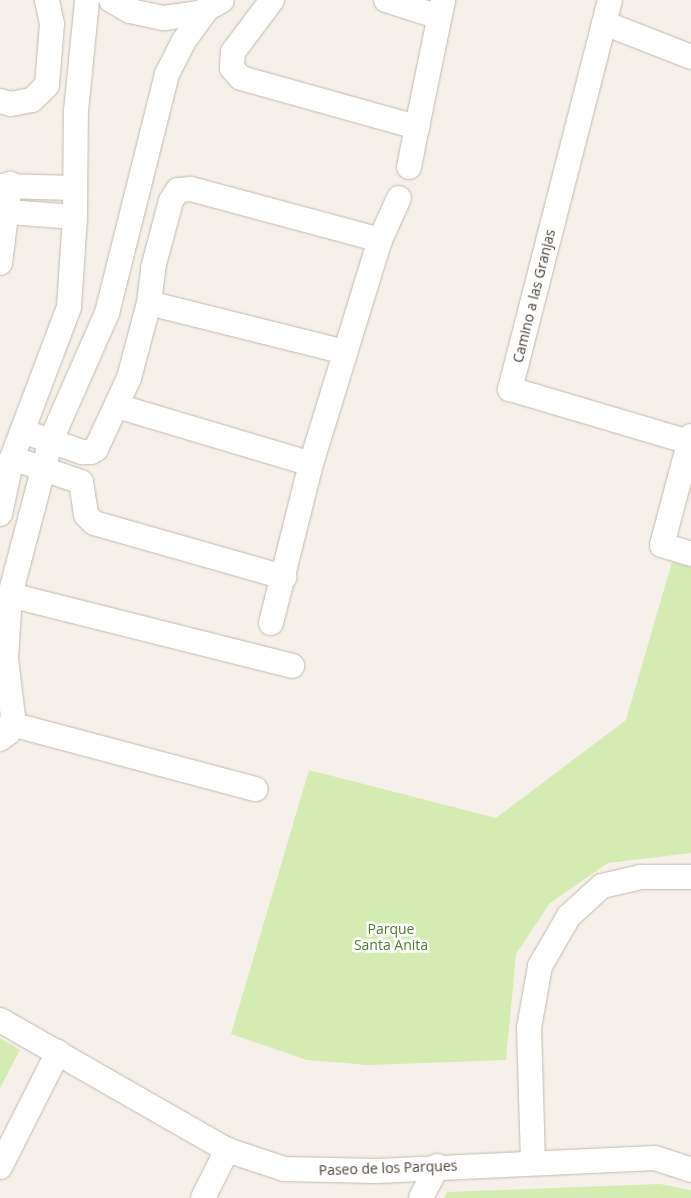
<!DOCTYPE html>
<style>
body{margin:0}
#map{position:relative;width:691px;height:1198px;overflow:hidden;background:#f5f1ea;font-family:"Open Sans",sans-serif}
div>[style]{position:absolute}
.green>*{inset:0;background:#d4ebb1}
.roads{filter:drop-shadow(0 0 1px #c2b9ac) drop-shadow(0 0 1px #c2b9ac)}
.minor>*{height:24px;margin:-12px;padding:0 12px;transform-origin:12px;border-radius:12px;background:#fff}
span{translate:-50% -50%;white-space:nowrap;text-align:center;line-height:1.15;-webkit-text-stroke:5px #fff;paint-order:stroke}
.street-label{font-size:14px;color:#4a4237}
.park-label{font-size:14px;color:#4c7f27}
</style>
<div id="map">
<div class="green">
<i style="clip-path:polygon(672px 562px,691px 567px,691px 853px,608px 863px,550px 903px,516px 954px,506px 1060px,368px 1065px,307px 1060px,231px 1034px,309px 770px,496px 818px,626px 720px)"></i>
<i style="clip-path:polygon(0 1038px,20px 1050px,0 1088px)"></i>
<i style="clip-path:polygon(660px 1184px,691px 1190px,691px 1198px,444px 1198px,447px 1192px)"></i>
</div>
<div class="roads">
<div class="minor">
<i style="left:111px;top:0;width:22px;rotate:30deg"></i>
<i style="left:130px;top:11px;width:35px;rotate:12deg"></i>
<i style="left:164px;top:18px;width:35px;rotate:-8deg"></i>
<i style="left:199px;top:13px;width:26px;rotate:-29deg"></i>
<i style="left:272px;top:0;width:65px;rotate:126.9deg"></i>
<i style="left:233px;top:52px;width:16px;rotate:94deg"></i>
<i style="left:232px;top:68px;width:13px;rotate:48deg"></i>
<i style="left:241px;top:78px;width:183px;rotate:15.6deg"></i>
<i style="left:417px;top:127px;width:130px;rotate:-78.4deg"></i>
<i style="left:386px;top:0;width:56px;rotate:17.8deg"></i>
<i style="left:610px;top:0;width:402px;rotate:104.4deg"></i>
<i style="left:510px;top:389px;width:187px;rotate:16.5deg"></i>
<i style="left:604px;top:23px;width:93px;rotate:21.3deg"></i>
<i style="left:0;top:101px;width:11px;rotate:15deg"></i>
<i style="left:11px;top:104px;width:21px;rotate:-11deg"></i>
<i style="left:32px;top:100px;width:21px;rotate:-45deg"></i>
<i style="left:47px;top:85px;width:61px;rotate:-85.3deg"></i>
<i style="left:52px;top:24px;width:25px;rotate:-102deg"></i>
<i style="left:409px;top:167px;width:41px;rotate:-78.7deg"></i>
<i style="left:0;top:186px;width:75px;rotate:1.5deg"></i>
<i style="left:8px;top:212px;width:67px;rotate:4.3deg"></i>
<i style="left:0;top:263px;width:80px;rotate:-82.8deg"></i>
<i style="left:149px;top:303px;width:202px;rotate:14deg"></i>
<i style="left:117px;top:406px;width:202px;rotate:16.6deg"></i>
<i style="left:22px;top:431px;width:64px;rotate:19.3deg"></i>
<i style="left:82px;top:452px;width:9px"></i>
<i style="left:91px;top:452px;width:6px;rotate:-31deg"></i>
<i style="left:96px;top:449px;width:78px;rotate:-65.1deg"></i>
<i style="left:129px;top:378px;width:78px;rotate:-75.1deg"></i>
<i style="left:149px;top:303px;width:35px;rotate:-83deg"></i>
<i style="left:153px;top:268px;width:69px;rotate:-75deg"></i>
<i style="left:171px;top:201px;width:13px;rotate:-58deg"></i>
<i style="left:178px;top:190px;width:13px;rotate:-4deg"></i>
<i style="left:191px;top:189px;width:196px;rotate:15.1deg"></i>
<i style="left:691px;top:436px;width:113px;rotate:104.9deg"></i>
<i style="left:662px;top:545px;width:30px;rotate:17deg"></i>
<i style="left:12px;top:458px;width:73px;rotate:19.2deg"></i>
<i style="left:81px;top:482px;width:33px;rotate:81deg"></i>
<i style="left:86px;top:515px;width:11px;rotate:45deg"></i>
<i style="left:94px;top:523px;width:198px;rotate:15.9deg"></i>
<i style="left:0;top:514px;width:57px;rotate:-77.9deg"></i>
<i style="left:12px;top:458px;width:161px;rotate:-69.3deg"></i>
<i style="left:69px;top:307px;width:90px;rotate:-86.2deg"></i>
<i style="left:75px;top:217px;width:106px;rotate:-89.5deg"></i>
<i style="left:76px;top:111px;width:112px;rotate:-84.3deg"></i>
<i style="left:10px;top:595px;width:291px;rotate:14.1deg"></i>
<i style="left:271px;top:623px;width:164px;rotate:-75.9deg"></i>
<i style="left:311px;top:464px;width:234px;rotate:-72.9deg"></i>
<i style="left:380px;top:240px;width:46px;rotate:-65.7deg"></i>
<i style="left:11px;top:724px;width:253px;rotate:14.9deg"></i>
<i style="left:0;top:739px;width:10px;rotate:-37deg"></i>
<i style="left:8px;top:733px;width:17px;rotate:-73deg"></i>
<i style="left:13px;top:717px;width:58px;rotate:-96.9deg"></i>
<i style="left:6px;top:659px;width:64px;rotate:-86.4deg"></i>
<i style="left:10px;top:595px;width:160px;rotate:-75.2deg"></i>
<i style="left:51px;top:440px;width:139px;rotate:-66.2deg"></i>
<i style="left:107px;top:313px;width:246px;rotate:-75.9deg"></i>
<i style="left:167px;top:74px;width:36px;rotate:-63deg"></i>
<i style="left:183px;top:42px;width:41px;rotate:-54deg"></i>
<i style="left:0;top:1020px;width:262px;rotate:29.8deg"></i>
<i style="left:227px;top:1150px;width:60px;rotate:18.4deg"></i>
<i style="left:284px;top:1169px;width:93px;rotate:1.2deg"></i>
<i style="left:377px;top:1171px;width:278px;rotate:-2.7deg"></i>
<i style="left:655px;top:1158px;width:38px;rotate:18deg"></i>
<i style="left:533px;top:1162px;width:134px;rotate:-91.7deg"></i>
<i style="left:529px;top:1028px;width:63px;rotate:-79.9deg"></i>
<i style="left:540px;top:966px;width:58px;rotate:-59.9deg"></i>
<i style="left:569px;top:916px;width:45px;rotate:-42.3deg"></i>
<i style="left:602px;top:886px;width:39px;rotate:-13deg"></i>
<i style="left:640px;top:877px;width:51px"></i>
<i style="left:0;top:1167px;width:129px;rotate:-63.2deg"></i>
<i style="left:203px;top:1198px;width:54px;rotate:-63.4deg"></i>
<i style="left:421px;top:1198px;width:36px;rotate:-63deg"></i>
</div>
</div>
<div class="street-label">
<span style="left:534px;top:296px;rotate:-76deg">Camino a las Granjas</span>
<span style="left:388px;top:1168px;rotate:-2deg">Paseo de los Parques</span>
</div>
<div class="park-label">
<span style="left:391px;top:937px">Parque<br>Santa Anita</span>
</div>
</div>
